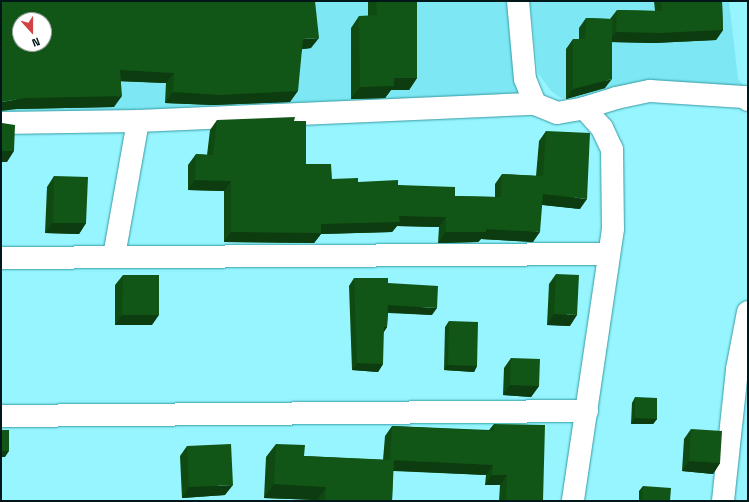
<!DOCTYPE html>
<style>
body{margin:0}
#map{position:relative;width:749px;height:502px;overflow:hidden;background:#96f5ff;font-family:"Space Grotesk",sans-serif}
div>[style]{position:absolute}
.built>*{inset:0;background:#7de8f3}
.roads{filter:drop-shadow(0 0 1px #369aa3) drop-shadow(0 0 1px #369aa3)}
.minor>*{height:22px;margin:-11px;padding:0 11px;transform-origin:11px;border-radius:11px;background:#fff}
.wall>*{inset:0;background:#0f4a13}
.shaded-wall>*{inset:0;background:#0c3c0f}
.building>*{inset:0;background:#115616}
span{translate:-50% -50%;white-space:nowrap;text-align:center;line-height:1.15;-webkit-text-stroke:4px #fff;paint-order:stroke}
.frame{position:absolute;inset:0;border:2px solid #001719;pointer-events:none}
.north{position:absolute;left:12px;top:12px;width:40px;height:40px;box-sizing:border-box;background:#fff;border:1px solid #99a2a3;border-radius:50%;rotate:159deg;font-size:11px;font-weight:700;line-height:16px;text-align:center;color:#001719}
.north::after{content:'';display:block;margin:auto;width:14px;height:18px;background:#d34345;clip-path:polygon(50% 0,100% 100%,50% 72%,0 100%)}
</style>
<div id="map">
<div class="built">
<i style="clip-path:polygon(evenodd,1px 1px,512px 1px,519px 89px,517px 93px,512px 98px,1px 115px,1px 1px,20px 20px,44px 20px,44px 44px,20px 44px,20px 20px)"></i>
<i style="clip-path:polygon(530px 1px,729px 1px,738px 79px,748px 91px,668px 85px,618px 86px,577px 99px,561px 98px,551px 91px,538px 73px)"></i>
</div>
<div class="roads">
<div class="minor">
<i style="left:518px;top:1px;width:78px;rotate:84.9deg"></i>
<i style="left:525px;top:79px;width:27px;rotate:68deg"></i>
<i style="left:535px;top:104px;width:24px;rotate:22deg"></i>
<i style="left:557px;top:113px;width:27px;rotate:-10deg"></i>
<i style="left:584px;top:108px;width:27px;rotate:48deg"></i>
<i style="left:602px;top:128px;width:23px;rotate:65deg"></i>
<i style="left:612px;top:149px;width:80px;rotate:89.3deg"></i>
<i style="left:613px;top:229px;width:275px;rotate:98.4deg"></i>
<i style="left:584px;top:108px;width:34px;rotate:-17deg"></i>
<i style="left:616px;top:98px;width:35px;rotate:-12deg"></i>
<i style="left:650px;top:91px;width:94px;rotate:3.7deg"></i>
<i style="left:744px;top:97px;width:5px;rotate:37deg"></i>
<i style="left:1px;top:123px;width:137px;rotate:-0.8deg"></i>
<i style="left:138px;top:121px;width:397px;rotate:-2.5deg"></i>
<i style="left:114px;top:256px;width:137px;rotate:-79.9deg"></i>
<i style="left:1px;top:258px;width:608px;rotate:-0.38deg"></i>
<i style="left:1px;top:416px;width:586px;rotate:-0.49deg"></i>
<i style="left:723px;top:501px;width:133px;rotate:-83.9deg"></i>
<i style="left:737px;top:369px;width:58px;rotate:-79.1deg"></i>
</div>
</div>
<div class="wall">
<i style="clip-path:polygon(1px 1px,311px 48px,302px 49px,290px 102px,213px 105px,165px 103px,166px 83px,121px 81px,114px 107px,17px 109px)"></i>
<i style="clip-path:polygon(368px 1px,417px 1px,417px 78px,409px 90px,391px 90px,385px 98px,351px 99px,351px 28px,359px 16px,368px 16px)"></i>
<i style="clip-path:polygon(654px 1px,722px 1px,723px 30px,716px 40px,654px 43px,612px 42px,605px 88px,566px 99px,566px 49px,573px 39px,579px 39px,579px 28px,586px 18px,610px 19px,617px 10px,655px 11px)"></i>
<i style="clip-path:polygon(217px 120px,294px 121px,306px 164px,332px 179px,358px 182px,398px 185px,455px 196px,495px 197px,495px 184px,502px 174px,536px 176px,539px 141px,546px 131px,580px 209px,542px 205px,533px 242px,481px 239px,478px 242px,438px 243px,439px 227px,397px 226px,392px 232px,321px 234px,314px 243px,224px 242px,224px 191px,188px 190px,188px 165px,196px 154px,207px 155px,210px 130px)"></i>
<i style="clip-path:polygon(54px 176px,86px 223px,79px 234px,45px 233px,47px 187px)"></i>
<i style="clip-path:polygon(556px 274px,570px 326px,547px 325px,549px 284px)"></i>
<i style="clip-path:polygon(123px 275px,152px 325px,115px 325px,115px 285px)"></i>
<i style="clip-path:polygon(354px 278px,388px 283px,432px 315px,388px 313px,387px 327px,383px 333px,383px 364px,378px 372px,352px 370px,349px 286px)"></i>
<i style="clip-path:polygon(449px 321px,477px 366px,474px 372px,444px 370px,445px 327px)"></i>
<i style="clip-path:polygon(511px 358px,539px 386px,531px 397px,503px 395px,504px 368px)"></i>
<i style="clip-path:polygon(635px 397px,657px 419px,653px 424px,631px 424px,632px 403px)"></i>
<i style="clip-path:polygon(494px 424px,543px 501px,499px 501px,500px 485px,485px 485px,486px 475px,393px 471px,392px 501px,316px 501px,317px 500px,264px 498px,266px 457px,276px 444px,304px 456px,383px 460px,385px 436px,392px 426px,489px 430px)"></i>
<i style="clip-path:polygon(691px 429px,720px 463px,713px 474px,682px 471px,684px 439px)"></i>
<i style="clip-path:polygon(187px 446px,225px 495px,182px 498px,180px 456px)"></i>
<i style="clip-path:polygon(643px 486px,670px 501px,639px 501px,639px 491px)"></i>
</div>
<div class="shaded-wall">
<i style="clip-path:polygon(723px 30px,716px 40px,654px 43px,609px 42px,616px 32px)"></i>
<i style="clip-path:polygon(319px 38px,311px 48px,296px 50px,303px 39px)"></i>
<i style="clip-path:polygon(120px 70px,174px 73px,166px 83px,113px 81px)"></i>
<i style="clip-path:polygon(394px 78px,417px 78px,409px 90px,391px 90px,385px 98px,351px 99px,360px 87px)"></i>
<i style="clip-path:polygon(612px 79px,605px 88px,566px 99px,573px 89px)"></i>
<i style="clip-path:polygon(298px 91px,290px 102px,213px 105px,165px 103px,173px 92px)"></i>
<i style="clip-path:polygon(122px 96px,114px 107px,17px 109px,1px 111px,1px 103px,2px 102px,25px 98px)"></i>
<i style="clip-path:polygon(1px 151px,14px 151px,7px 162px,1px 162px)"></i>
<i style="clip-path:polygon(195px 180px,231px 181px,224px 191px,188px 190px)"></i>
<i style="clip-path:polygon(543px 194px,587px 199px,580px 209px,535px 204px)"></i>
<i style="clip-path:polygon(399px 216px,446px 217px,439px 227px,397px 226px,392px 232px,321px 234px,314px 243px,224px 242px,231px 232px,321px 224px)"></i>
<i style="clip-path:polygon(53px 223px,86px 223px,79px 234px,45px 233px)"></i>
<i style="clip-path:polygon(486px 229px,540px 232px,533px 242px,481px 239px,478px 242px,438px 243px,446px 232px)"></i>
<i style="clip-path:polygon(388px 305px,437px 308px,432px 315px,383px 312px)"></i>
<i style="clip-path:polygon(554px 314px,577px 315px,570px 326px,547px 325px)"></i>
<i style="clip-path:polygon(122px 315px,159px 315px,152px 325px,115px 325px)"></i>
<i style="clip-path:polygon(384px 327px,387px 327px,382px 335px)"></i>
<i style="clip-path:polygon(357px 363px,383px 364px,378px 372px,352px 370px)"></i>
<i style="clip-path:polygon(448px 365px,477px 366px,474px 372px,444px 370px)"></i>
<i style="clip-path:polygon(510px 385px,539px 386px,531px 397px,503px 395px)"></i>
<i style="clip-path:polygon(635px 418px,657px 419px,653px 424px,631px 424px)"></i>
<i style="clip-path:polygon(1px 451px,9px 451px,5px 457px,1px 457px)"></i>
<i style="clip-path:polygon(390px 460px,493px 465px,486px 475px,383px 470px)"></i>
<i style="clip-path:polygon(689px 461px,720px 463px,713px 474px,682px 471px)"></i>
<i style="clip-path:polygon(492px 475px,507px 475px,500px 485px,485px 485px)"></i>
<i style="clip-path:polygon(274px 484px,326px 487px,317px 500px,264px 498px)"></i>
<i style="clip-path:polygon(233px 485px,225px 495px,182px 498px,189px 487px)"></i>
</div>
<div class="building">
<i style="clip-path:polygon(evenodd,1px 1px,315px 1px,319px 38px,303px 39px,298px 91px,220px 95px,173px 92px,174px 73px,120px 70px,122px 96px,25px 98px,2px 102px,1px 103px,1px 1px,20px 20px,44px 20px,44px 44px,20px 44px,20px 20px)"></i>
<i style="clip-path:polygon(376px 1px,417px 1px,417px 78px,394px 78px,394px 86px,360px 87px,359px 16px,377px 15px)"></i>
<i style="clip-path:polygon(661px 1px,722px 1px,723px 30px,660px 33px,616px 32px,617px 10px,662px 11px)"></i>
<i style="clip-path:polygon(586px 18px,612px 19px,612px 79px,573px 89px,573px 39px,585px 39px)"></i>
<i style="clip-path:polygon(295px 117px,294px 121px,306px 121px,306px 164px,331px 164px,332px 179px,358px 178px,358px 182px,398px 180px,398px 185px,455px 187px,455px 196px,501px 197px,502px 174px,543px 176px,546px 131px,590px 133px,587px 199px,543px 194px,540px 232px,486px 229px,486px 232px,446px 232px,446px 217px,399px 216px,400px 222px,321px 224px,321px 233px,231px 232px,231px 181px,195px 180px,196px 154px,213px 155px,217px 120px)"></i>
<i style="clip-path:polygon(1px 122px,2px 123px,15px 125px,14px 151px,1px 151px)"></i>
<i style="clip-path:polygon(54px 176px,88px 177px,86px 223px,53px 223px)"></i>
<i style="clip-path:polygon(556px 274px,579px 275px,577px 315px,554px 314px)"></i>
<i style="clip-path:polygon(123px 275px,159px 275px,159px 315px,122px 315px)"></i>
<i style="clip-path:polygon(354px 278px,388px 278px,388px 283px,438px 286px,437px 308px,388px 305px,387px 327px,384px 327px,383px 364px,357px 363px)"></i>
<i style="clip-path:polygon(449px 321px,478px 322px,477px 366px,448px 365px)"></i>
<i style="clip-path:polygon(511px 358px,540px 359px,539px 386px,510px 385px)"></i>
<i style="clip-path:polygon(635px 397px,657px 398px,657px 419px,635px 418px)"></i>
<i style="clip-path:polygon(494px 424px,545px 425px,543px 501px,506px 501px,507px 475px,492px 475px,493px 465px,390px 460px,392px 426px,494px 431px)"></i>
<i style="clip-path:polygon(691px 429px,722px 431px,720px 463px,689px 461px)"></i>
<i style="clip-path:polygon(1px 430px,9px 430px,9px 451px,1px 451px)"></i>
<i style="clip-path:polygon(231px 444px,233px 485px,189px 487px,187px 446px)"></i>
<i style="clip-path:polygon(276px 444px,305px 445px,304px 456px,394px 460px,392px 501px,325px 501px,326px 487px,274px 484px)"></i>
<i style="clip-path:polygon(643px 486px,671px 488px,670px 501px,642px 501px)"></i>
</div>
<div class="frame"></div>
<div class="north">N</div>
</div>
